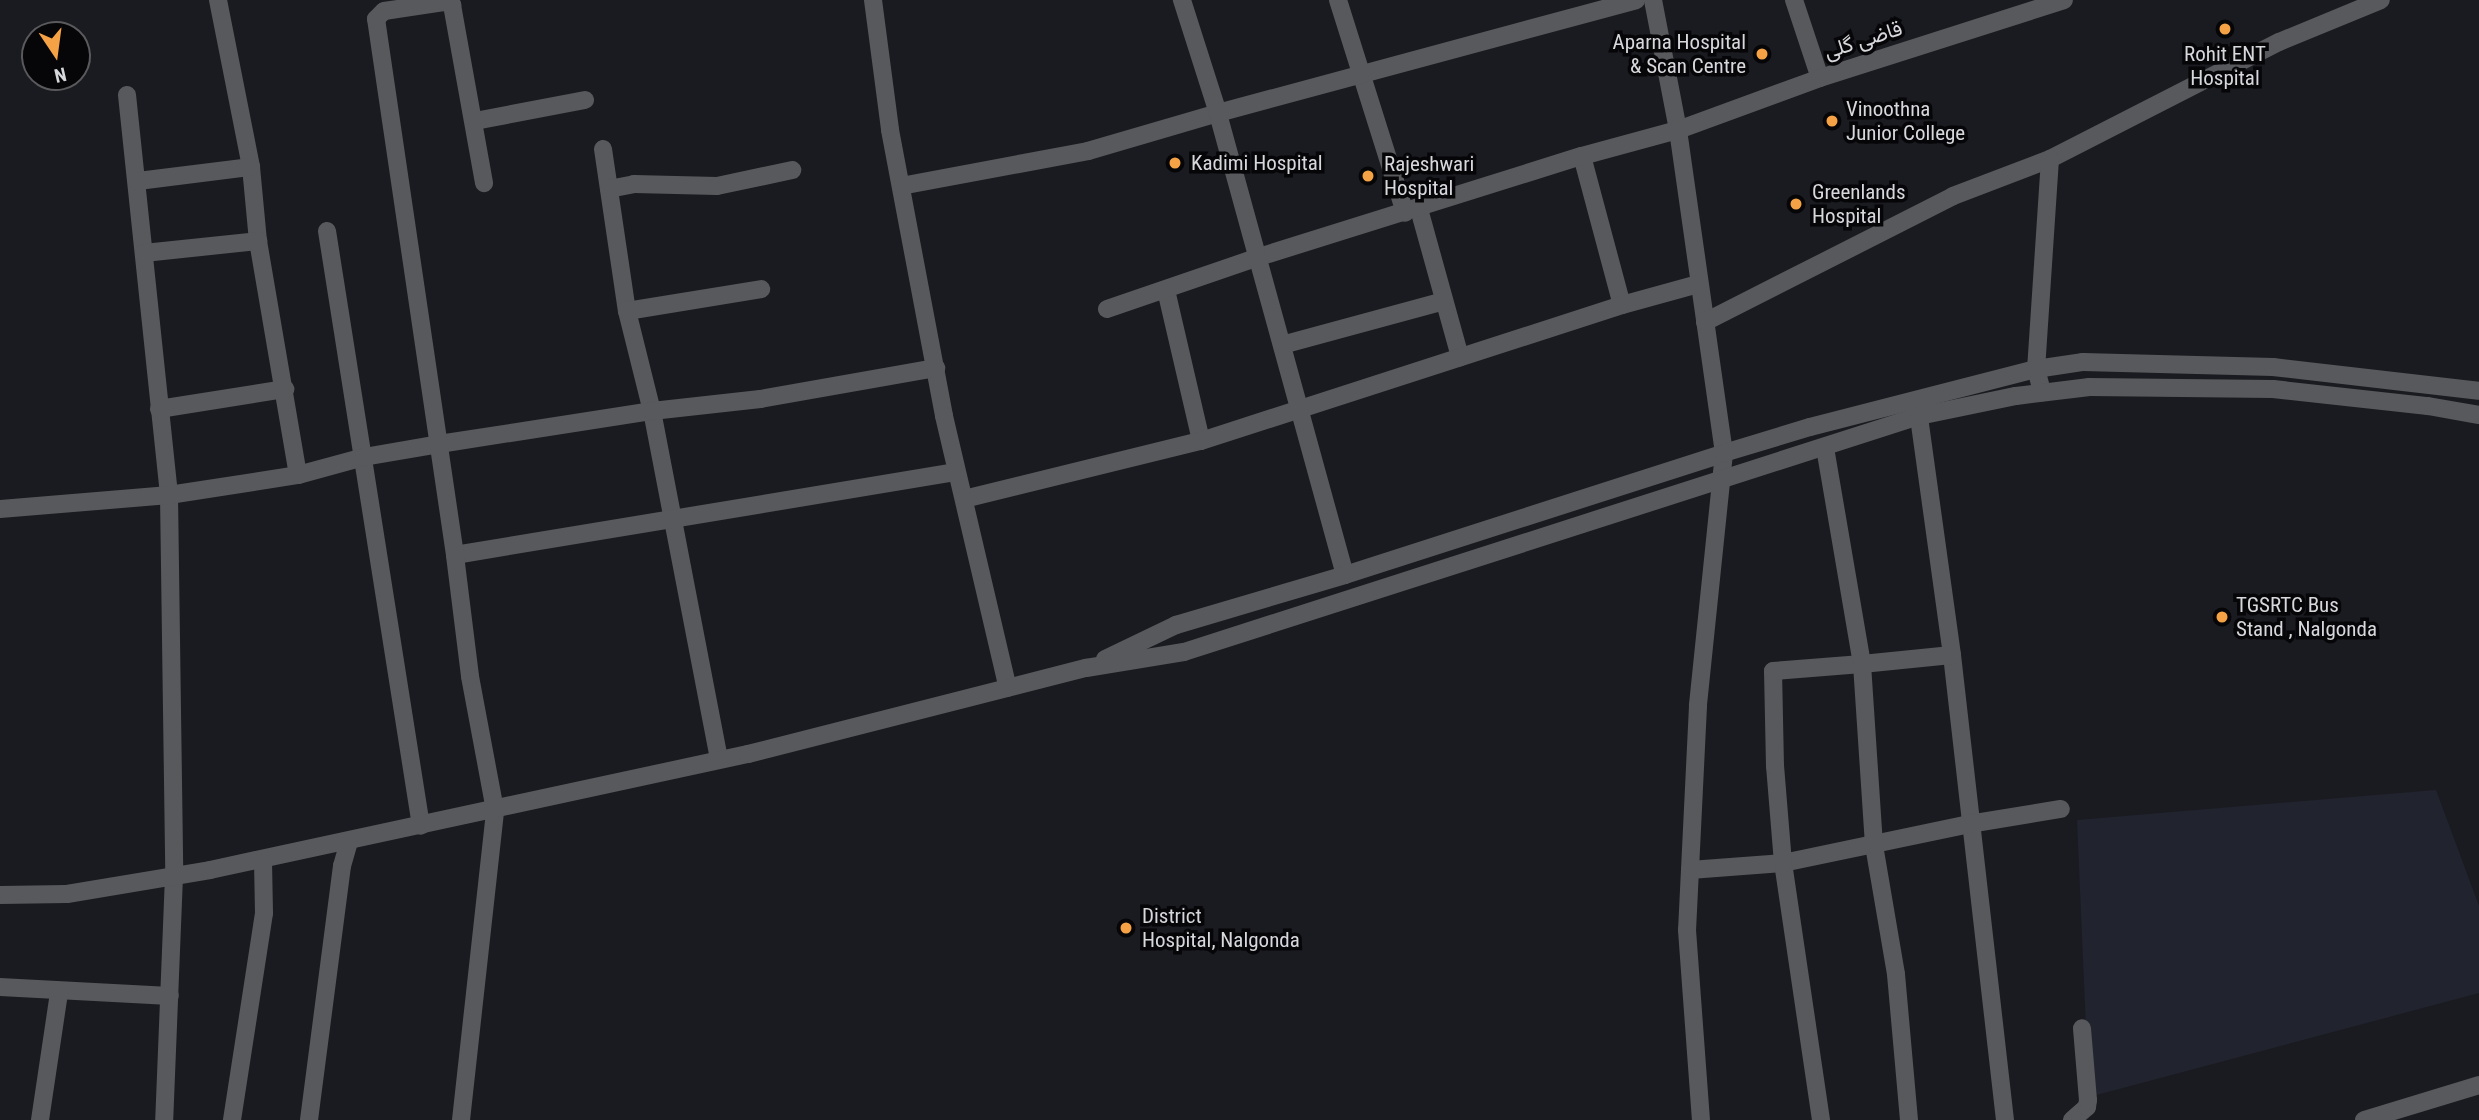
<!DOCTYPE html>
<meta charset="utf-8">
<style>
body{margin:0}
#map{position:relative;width:2479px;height:1120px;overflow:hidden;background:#1a1b20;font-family:"Roboto Condensed",Vazirmatn,sans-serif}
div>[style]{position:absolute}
.built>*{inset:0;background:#21232e}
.minor>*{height:18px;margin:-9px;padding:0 9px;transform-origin:9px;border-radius:9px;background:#58595c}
.tertiary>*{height:18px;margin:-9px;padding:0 9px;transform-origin:9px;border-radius:9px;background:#58595c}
.dots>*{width:19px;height:19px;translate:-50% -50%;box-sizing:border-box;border:4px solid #060608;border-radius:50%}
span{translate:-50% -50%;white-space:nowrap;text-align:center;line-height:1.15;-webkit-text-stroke:7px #060608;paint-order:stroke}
.street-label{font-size:21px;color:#d7d8dc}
.poi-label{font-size:21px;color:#d7d8dc}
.right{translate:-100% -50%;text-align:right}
.left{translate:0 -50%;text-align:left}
.north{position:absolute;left:21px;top:21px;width:70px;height:70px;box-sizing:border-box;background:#060608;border:2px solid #5a5a5d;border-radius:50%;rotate:167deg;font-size:19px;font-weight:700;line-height:28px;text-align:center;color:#d7d8dc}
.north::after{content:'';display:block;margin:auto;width:24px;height:32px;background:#f5a246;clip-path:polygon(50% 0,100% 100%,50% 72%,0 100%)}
</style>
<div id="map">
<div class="built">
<i style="clip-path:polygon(2436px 790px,2479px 906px,2479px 993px,2089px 1097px,2077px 820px)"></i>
</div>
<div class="minor">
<i style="left:218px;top:0;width:170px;rotate:78.8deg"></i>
<i style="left:251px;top:167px;width:74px;rotate:84.6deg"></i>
<i style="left:258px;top:241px;width:237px;rotate:80.3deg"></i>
<i style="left:873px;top:0;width:131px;rotate:82.5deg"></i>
<i style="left:890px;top:130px;width:291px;rotate:79.3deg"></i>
<i style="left:944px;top:416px;width:279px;rotate:76.8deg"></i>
<i style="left:1338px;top:0;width:223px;rotate:72.5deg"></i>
<i style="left:1653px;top:0;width:132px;rotate:79.1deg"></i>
<i style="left:1678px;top:130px;width:326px;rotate:81.9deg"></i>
<i style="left:1724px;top:453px;width:254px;rotate:95.9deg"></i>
<i style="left:1698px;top:706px;width:224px;rotate:92.8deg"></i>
<i style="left:1687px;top:930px;width:191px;rotate:85.8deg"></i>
<i style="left:1794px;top:0;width:82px;rotate:71.6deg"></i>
<i style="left:127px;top:95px;width:402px;rotate:84deg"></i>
<i style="left:169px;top:495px;width:381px;rotate:89.2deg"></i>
<i style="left:174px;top:876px;width:244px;rotate:92.3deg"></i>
<i style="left:475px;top:121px;width:112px;rotate:-10.8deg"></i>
<i style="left:603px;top:149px;width:164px;rotate:81.6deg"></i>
<i style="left:627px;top:311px;width:103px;rotate:76deg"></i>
<i style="left:652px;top:411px;width:354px;rotate:79.1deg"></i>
<i style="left:1582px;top:156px;width:154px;rotate:75deg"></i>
<i style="left:2050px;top:159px;width:257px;rotate:-27.1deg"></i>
<i style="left:2279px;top:42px;width:110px;rotate:-22.4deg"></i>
<i style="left:138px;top:181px;width:114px;rotate:-7.1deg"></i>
<i style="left:901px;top:186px;width:190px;rotate:-10.6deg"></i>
<i style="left:1088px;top:151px;width:135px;rotate:-16.3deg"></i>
<i style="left:1218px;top:113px;width:119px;rotate:-107.7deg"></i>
<i style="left:609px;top:189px;width:25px;rotate:-11deg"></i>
<i style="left:634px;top:184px;width:83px;rotate:1.4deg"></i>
<i style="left:717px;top:186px;width:77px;rotate:-12deg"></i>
<i style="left:1419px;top:209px;width:154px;rotate:74.5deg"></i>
<i style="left:327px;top:231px;width:602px;rotate:81.02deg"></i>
<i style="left:144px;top:253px;width:115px;rotate:-6deg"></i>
<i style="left:1166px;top:290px;width:155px;rotate:76.9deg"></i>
<i style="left:1107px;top:309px;width:161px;rotate:-18.9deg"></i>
<i style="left:1259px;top:257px;width:338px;rotate:-17.4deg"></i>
<i style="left:1582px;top:156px;width:99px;rotate:-15.2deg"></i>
<i style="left:1678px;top:130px;width:151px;rotate:-20.1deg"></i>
<i style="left:1820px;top:78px;width:256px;rotate:-17.7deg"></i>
<i style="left:627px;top:311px;width:136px;rotate:-9.3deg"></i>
<i style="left:1705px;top:322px;width:278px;rotate:-26.9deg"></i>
<i style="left:1953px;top:196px;width:104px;rotate:-20.9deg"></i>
<i style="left:2050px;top:159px;width:210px;rotate:93.8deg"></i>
<i style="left:2036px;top:369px;width:24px;rotate:75deg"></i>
<i style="left:1282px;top:345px;width:168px;rotate:-15.2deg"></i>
<i style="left:159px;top:409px;width:128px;rotate:-9deg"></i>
<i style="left:964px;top:499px;width:244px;rotate:-13.8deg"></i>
<i style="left:1201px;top:441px;width:442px;rotate:-17.9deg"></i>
<i style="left:1622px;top:305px;width:79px;rotate:-15.4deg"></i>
<i style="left:0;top:509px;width:170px;rotate:-4.7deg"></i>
<i style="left:169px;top:495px;width:131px;rotate:-8.8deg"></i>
<i style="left:298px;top:475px;width:68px;rotate:-15.3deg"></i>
<i style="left:364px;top:457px;width:76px;rotate:-9.8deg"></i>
<i style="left:439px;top:444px;width:216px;rotate:-8.8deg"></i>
<i style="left:652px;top:411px;width:109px;rotate:-6.3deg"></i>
<i style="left:760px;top:399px;width:179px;rotate:-10deg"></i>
<i style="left:455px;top:555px;width:508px;rotate:-9.41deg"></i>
<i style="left:1345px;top:575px;width:479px;rotate:-105.4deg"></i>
<i style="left:1218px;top:113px;width:433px;rotate:-15.1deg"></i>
<i style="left:1952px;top:655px;width:468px;rotate:83.5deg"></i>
<i style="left:1690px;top:870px;width:93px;rotate:-4.3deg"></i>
<i style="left:1783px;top:863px;width:190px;rotate:-11.8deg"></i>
<i style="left:1969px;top:824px;width:93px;rotate:-9.3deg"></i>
<i style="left:0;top:987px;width:170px;rotate:3deg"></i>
<i style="left:40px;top:1120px;width:128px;rotate:-81.5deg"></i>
<i style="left:232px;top:1120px;width:209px;rotate:-81.2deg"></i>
<i style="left:264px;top:913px;width:54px;rotate:-91.1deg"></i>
<i style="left:309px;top:1120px;width:256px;rotate:-82.6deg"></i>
<i style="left:342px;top:866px;width:26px;rotate:-74deg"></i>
<i style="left:461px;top:1120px;width:312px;rotate:-83.7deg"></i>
<i style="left:495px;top:810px;width:136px;rotate:-100.6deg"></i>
<i style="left:470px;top:676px;width:122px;rotate:-97.1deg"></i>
<i style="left:455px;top:555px;width:542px;rotate:-98.38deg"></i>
<i style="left:376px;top:19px;width:11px;rotate:-45deg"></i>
<i style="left:384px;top:11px;width:62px;rotate:-8.4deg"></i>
<i style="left:445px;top:2px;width:8px;rotate:23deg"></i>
<i style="left:452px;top:5px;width:181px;rotate:79.8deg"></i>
<i style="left:1821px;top:1120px;width:260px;rotate:-98.4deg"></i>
<i style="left:1783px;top:863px;width:97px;rotate:-94.7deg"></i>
<i style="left:1775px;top:766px;width:95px;rotate:-91.2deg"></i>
<i style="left:1773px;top:671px;width:89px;rotate:-4.5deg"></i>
<i style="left:1862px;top:664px;width:220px;rotate:-99.7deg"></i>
<i style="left:1909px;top:1120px;width:147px;rotate:-95.1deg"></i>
<i style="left:1896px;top:974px;width:131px;rotate:-99.7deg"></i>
<i style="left:1874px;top:845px;width:181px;rotate:-93.8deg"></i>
<i style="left:1862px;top:664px;width:90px;rotate:-5.7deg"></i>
<i style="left:1952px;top:655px;width:241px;rotate:-97.9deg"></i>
<i style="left:2072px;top:1120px;width:20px;rotate:-41deg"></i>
<i style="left:2087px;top:1107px;width:7px;rotate:-82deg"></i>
<i style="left:2088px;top:1100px;width:72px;rotate:-94.8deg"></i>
<i style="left:2364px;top:1120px;width:120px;rotate:-16.9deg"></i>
</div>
<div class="tertiary">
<i style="left:1105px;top:659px;width:79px;rotate:-25.6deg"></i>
<i style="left:1176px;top:625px;width:176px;rotate:-16.5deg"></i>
<i style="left:1345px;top:575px;width:398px;rotate:-17.8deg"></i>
<i style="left:1724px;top:453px;width:90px;rotate:-16.8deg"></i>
<i style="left:1810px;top:427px;width:233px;rotate:-14.4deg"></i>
<i style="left:2036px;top:369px;width:48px;rotate:-8.5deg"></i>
<i style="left:2083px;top:362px;width:190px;rotate:1.5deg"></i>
<i style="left:2273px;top:367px;width:207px;rotate:6.6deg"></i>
<i style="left:0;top:895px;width:67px;rotate:-0.9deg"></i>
<i style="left:67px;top:894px;width:145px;rotate:-9.5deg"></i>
<i style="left:210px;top:870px;width:550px;rotate:-12.17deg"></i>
<i style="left:748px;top:754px;width:349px;rotate:-14.3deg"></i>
<i style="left:1086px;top:668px;width:99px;rotate:-9.3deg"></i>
<i style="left:1184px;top:652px;width:772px;rotate:-17.8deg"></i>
<i style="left:1919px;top:416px;width:99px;rotate:-11.7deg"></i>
<i style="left:2016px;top:396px;width:74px;rotate:-7deg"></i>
<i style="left:2089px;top:387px;width:184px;rotate:0.6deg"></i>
<i style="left:2273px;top:389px;width:156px;rotate:6.3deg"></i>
<i style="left:2428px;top:406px;width:52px;rotate:10deg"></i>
</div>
<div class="dots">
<i style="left:2225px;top:29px;background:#f5a246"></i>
<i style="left:1762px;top:54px;background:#f5a246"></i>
<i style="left:1832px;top:121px;background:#f5a246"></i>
<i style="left:1175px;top:163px;background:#f5a246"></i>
<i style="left:1368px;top:176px;background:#f5a246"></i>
<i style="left:1796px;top:204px;background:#f5a246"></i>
<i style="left:2222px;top:617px;background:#f5a246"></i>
<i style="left:1126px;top:928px;background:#f5a246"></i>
</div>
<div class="street-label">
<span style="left:1863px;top:40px;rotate:-18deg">قاضی گلی</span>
</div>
<div class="poi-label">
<span class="right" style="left:1746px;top:54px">Aparna Hospital<br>&amp; Scan Centre</span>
<span style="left:2225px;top:66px">Rohit ENT<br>Hospital</span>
<span class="left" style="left:1846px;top:121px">Vinoothna<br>Junior College</span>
<span class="left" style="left:1191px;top:163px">Kadimi Hospital</span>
<span class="left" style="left:1384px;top:176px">Rajeshwari<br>Hospital</span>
<span class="left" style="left:1812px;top:204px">Greenlands<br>Hospital</span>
<span class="left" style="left:2236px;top:617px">TGSRTC Bus<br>Stand , Nalgonda</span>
<span class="left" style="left:1142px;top:928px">District<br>Hospital, Nalgonda</span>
</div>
<div class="north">N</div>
</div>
